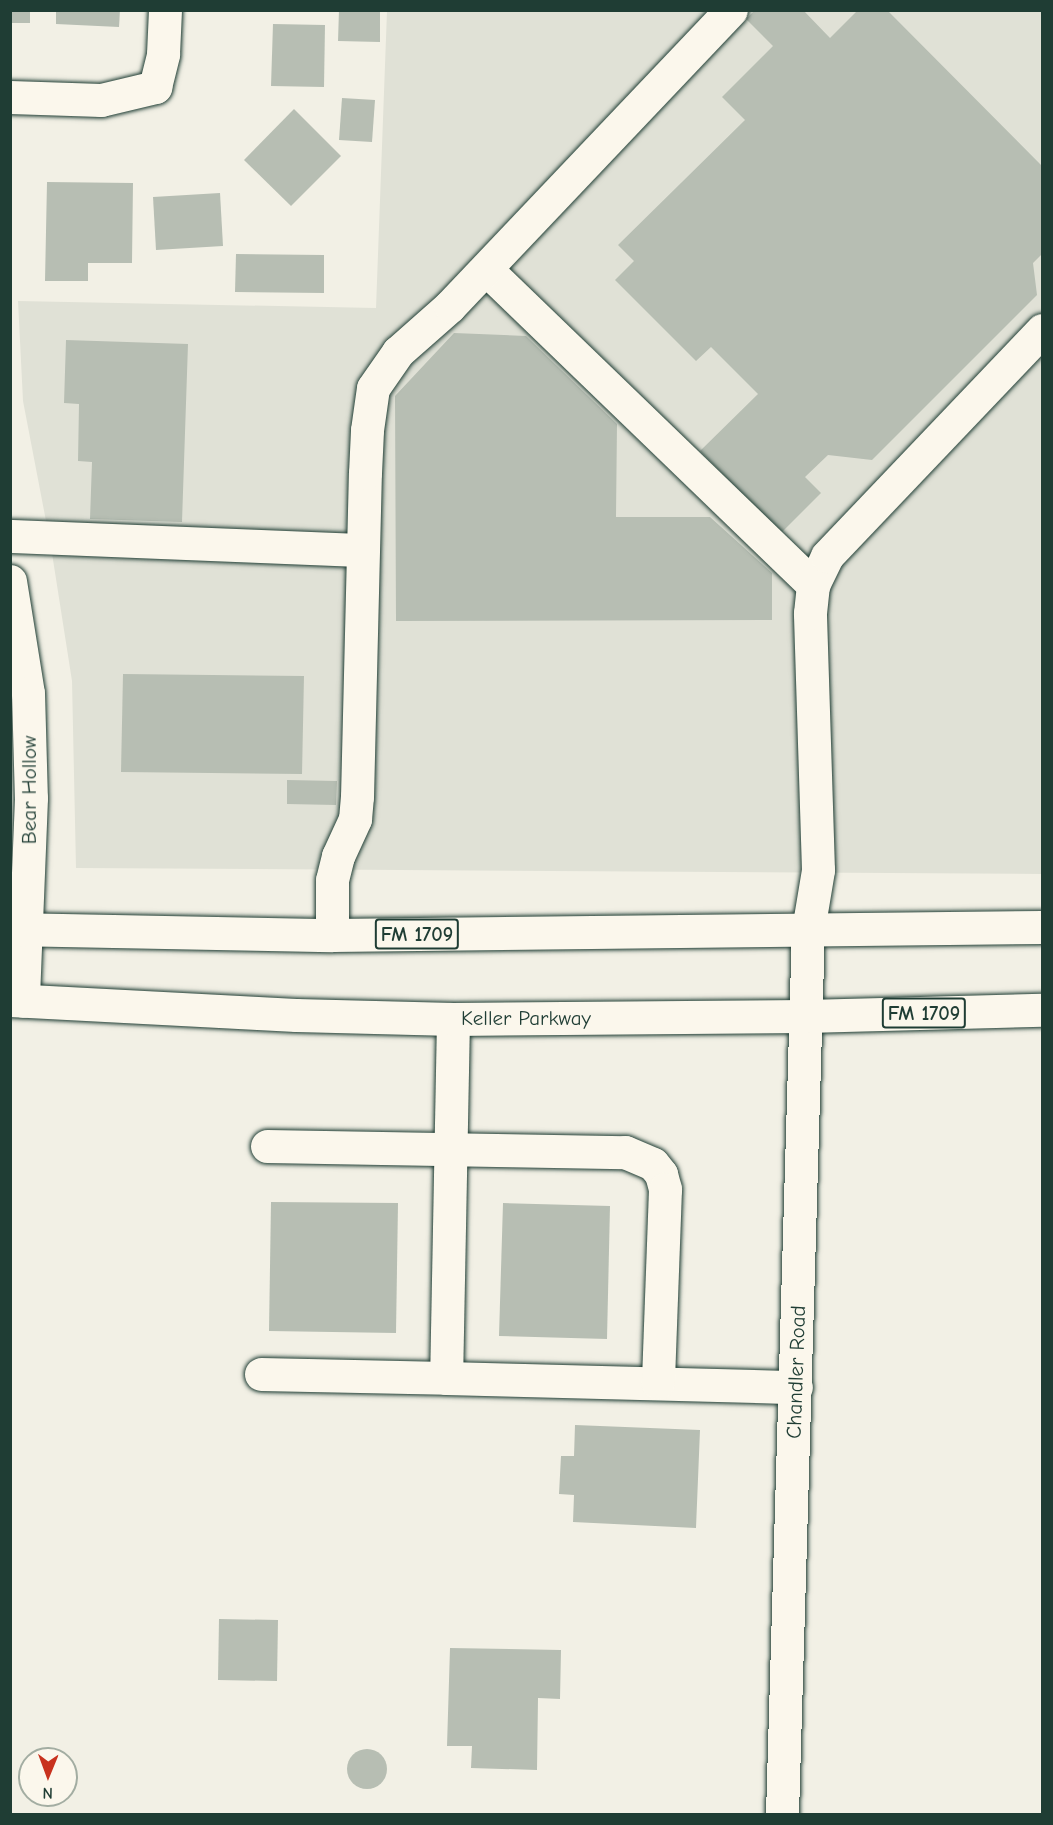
<!DOCTYPE html>
<style>
body{margin:0}
#map{position:relative;width:1053px;height:1825px;overflow:hidden;background:#f2f0e5;font-family:"Comic Neue",sans-serif}
div>[style]{position:absolute}
.built>*{inset:0;background:#e0e1d6}
.building>*{inset:0;background:#b7beb3}
.round{border-radius:50%}
.roads{filter:drop-shadow(0 0 2px #1f3d34) drop-shadow(0 0 2px #1f3d34)}
.minor>*{height:33px;margin:-16.5px;padding:0 16.5px;transform-origin:16.5px;border-radius:16.5px;background:#fbf7ec}
.major>*{height:33px;margin:-16.5px;padding:0 16.5px;transform-origin:16.5px;border-radius:16.5px;background:#fbf7ec}
span{translate:-50% -50%;white-space:nowrap;text-align:center;line-height:1.15;-webkit-text-stroke:6px #fbf7ec;paint-order:stroke}
.shield-label span{padding:2px 4px;background:#fbf7ec;border:2px solid;border-radius:4px;-webkit-text-stroke-width:0}
.shield-label{font-size:20px;color:#1f3d34;font-weight:700}
.street-label{font-size:21px;color:#1f3d34}
.frame{position:absolute;inset:0;border:12px solid #1f3d34;pointer-events:none}
.north{position:absolute;left:18px;top:1747px;width:60px;height:60px;box-sizing:border-box;background:#fbf7ec;border:2px solid #a3ada2;border-radius:50%;rotate:181deg;font-size:16px;font-weight:700;line-height:24px;text-align:center;color:#1f3d34}
.north::after{content:'';display:block;margin:auto;width:21px;height:27px;background:#c8321e;clip-path:polygon(50% 0,100% 100%,50% 72%,0 100%)}
</style>
<div id="map">
<div class="built">
<i style="clip-path:polygon(387px 11px,1042px 11px,1042px 874px,76px 868px,72px 681px,51px 547px,23px 401px,18px 301px,376px 308px)"></i>
</div>
<div class="building">
<i style="clip-path:polygon(10px 10px,30px 10px,30px 23px,10px 23px)"></i>
<i style="clip-path:polygon(56px 10px,120px 10px,119px 27px,56px 24px)"></i>
<i style="clip-path:polygon(339px 10px,380px 10px,380px 42px,338px 41px)"></i>
<i style="clip-path:polygon(755px 10px,803px 10px,830px 38px,858px 10px,887px 10px,1042px 166px,1042px 254px,1033px 263px,1037px 295px,872px 460px,828px 455px,805px 477px,821px 493px,781px 533px,700px 451px,758px 394px,711px 347px,696px 361px,615px 280px,634px 261px,618px 245px,745px 120px,722px 97px,773px 46px,746px 19px)"></i>
<i style="clip-path:polygon(273px 24px,325px 25px,324px 87px,271px 86px)"></i>
<i style="clip-path:polygon(342px 98px,375px 100px,372px 142px,339px 140px)"></i>
<i style="clip-path:polygon(294px 109px,341px 156px,291px 206px,244px 160px)"></i>
<i style="clip-path:polygon(47px 182px,133px 183px,132px 263px,88px 263px,88px 281px,45px 281px)"></i>
<i style="clip-path:polygon(220px 193px,223px 246px,156px 250px,153px 197px)"></i>
<i style="clip-path:polygon(236px 254px,324px 255px,324px 293px,235px 292px)"></i>
<i style="clip-path:polygon(454px 333px,526px 336px,617px 424px,616px 517px,710px 517px,772px 573px,772px 620px,396px 621px,395px 396px)"></i>
<i style="clip-path:polygon(66px 340px,188px 344px,182px 522px,90px 519px,92px 462px,78px 461px,79px 404px,64px 403px)"></i>
<i style="clip-path:polygon(123px 674px,304px 676px,302px 774px,121px 772px)"></i>
<i style="clip-path:polygon(287px 780px,337px 781px,336px 805px,287px 804px)"></i>
<i style="clip-path:polygon(271px 1202px,398px 1203px,396px 1333px,269px 1331px)"></i>
<i style="clip-path:polygon(503px 1203px,610px 1206px,607px 1339px,499px 1336px)"></i>
<i style="clip-path:polygon(575px 1425px,700px 1430px,696px 1528px,573px 1522px,574px 1495px,559px 1494px,561px 1456px,574px 1456px)"></i>
<i style="clip-path:polygon(219px 1619px,278px 1620px,277px 1681px,218px 1680px)"></i>
<i style="clip-path:polygon(450px 1648px,561px 1650px,560px 1699px,538px 1698px,537px 1770px,471px 1768px,472px 1746px,447px 1746px)"></i>
<i class="round" style="left:347px;top:1749px;width:40px;height:40px"></i>
</div>
<div class="roads">
<div class="minor">
<i style="left:10px;top:97px;width:91px;rotate:1.9deg"></i>
<i style="left:101px;top:100px;width:56px;rotate:-13.5deg"></i>
<i style="left:155px;top:87px;width:34px;rotate:-76deg"></i>
<i style="left:163px;top:54px;width:44px;rotate:-87.4deg"></i>
<i style="left:486px;top:269px;width:455px;rotate:44deg"></i>
<i style="left:10px;top:536px;width:352px;rotate:2.3deg"></i>
<i style="left:10px;top:581px;width:113px;rotate:80.9deg"></i>
<i style="left:28px;top:693px;width:105px;rotate:88.4deg"></i>
<i style="left:31px;top:798px;width:203px;rotate:92.3deg"></i>
<i style="left:332px;top:935px;width:55px;rotate:-90deg"></i>
<i style="left:332px;top:880px;width:25px;rotate:-76deg"></i>
<i style="left:338px;top:856px;width:41px;rotate:-65.3deg"></i>
<i style="left:355px;top:819px;width:22px;rotate:-85deg"></i>
<i style="left:357px;top:797px;width:324px;rotate:-88.6deg"></i>
<i style="left:365px;top:473px;width:43px;rotate:-87.3deg"></i>
<i style="left:367px;top:430px;width:42px;rotate:-81.9deg"></i>
<i style="left:373px;top:388px;width:44px;rotate:-55.2deg"></i>
<i style="left:398px;top:352px;width:69px;rotate:-41.5deg"></i>
<i style="left:450px;top:306px;width:408px;rotate:-46.5deg"></i>
<i style="left:453px;top:1019px;width:359px;rotate:91.1deg"></i>
<i style="left:446px;top:1378px;width:350px;rotate:1.5deg"></i>
<i style="left:267px;top:1146px;width:358px;rotate:1deg"></i>
<i style="left:625px;top:1152px;width:30px;rotate:23deg"></i>
<i style="left:653px;top:1164px;width:13px;rotate:51deg"></i>
<i style="left:661px;top:1174px;width:16px;rotate:75deg"></i>
<i style="left:665px;top:1189px;width:194px;rotate:92.1deg"></i>
<i style="left:261px;top:1374px;width:185px;rotate:1.2deg"></i>
<i style="left:782px;top:1814px;width:884px;rotate:-88.32deg"></i>
<i style="left:808px;top:930px;width:61px;rotate:-80.5deg"></i>
<i style="left:818px;top:870px;width:257px;rotate:-91.8deg"></i>
<i style="left:810px;top:613px;width:28px;rotate:-84deg"></i>
<i style="left:813px;top:585px;width:32px;rotate:-64deg"></i>
<i style="left:827px;top:556px;width:312px;rotate:-46.4deg"></i>
</div>
<div class="major">
<i style="left:10px;top:929px;width:322px;rotate:1.1deg"></i>
<i style="left:332px;top:935px;width:710px;rotate:-0.65deg"></i>
<i style="left:10px;top:1000px;width:286px;rotate:3deg"></i>
<i style="left:296px;top:1015px;width:157px;rotate:1.5deg"></i>
<i style="left:453px;top:1019px;width:353px;rotate:-0.5deg"></i>
<i style="left:806px;top:1016px;width:236px;rotate:-1.5deg"></i>
</div>
</div>
<div class="shield-label">
<span style="left:417px;top:934px">FM 1709</span>
<span style="left:924px;top:1013px">FM 1709</span>
</div>
<div class="street-label">
<span style="left:29px;top:790px;rotate:-90deg">Bear Hollow</span>
<span style="left:526px;top:1018px">Keller Parkway</span>
<span style="left:796px;top:1372px;rotate:-88deg">Chandler Road</span>
</div>
<div class="frame"></div>
<div class="north">N</div>
</div>
